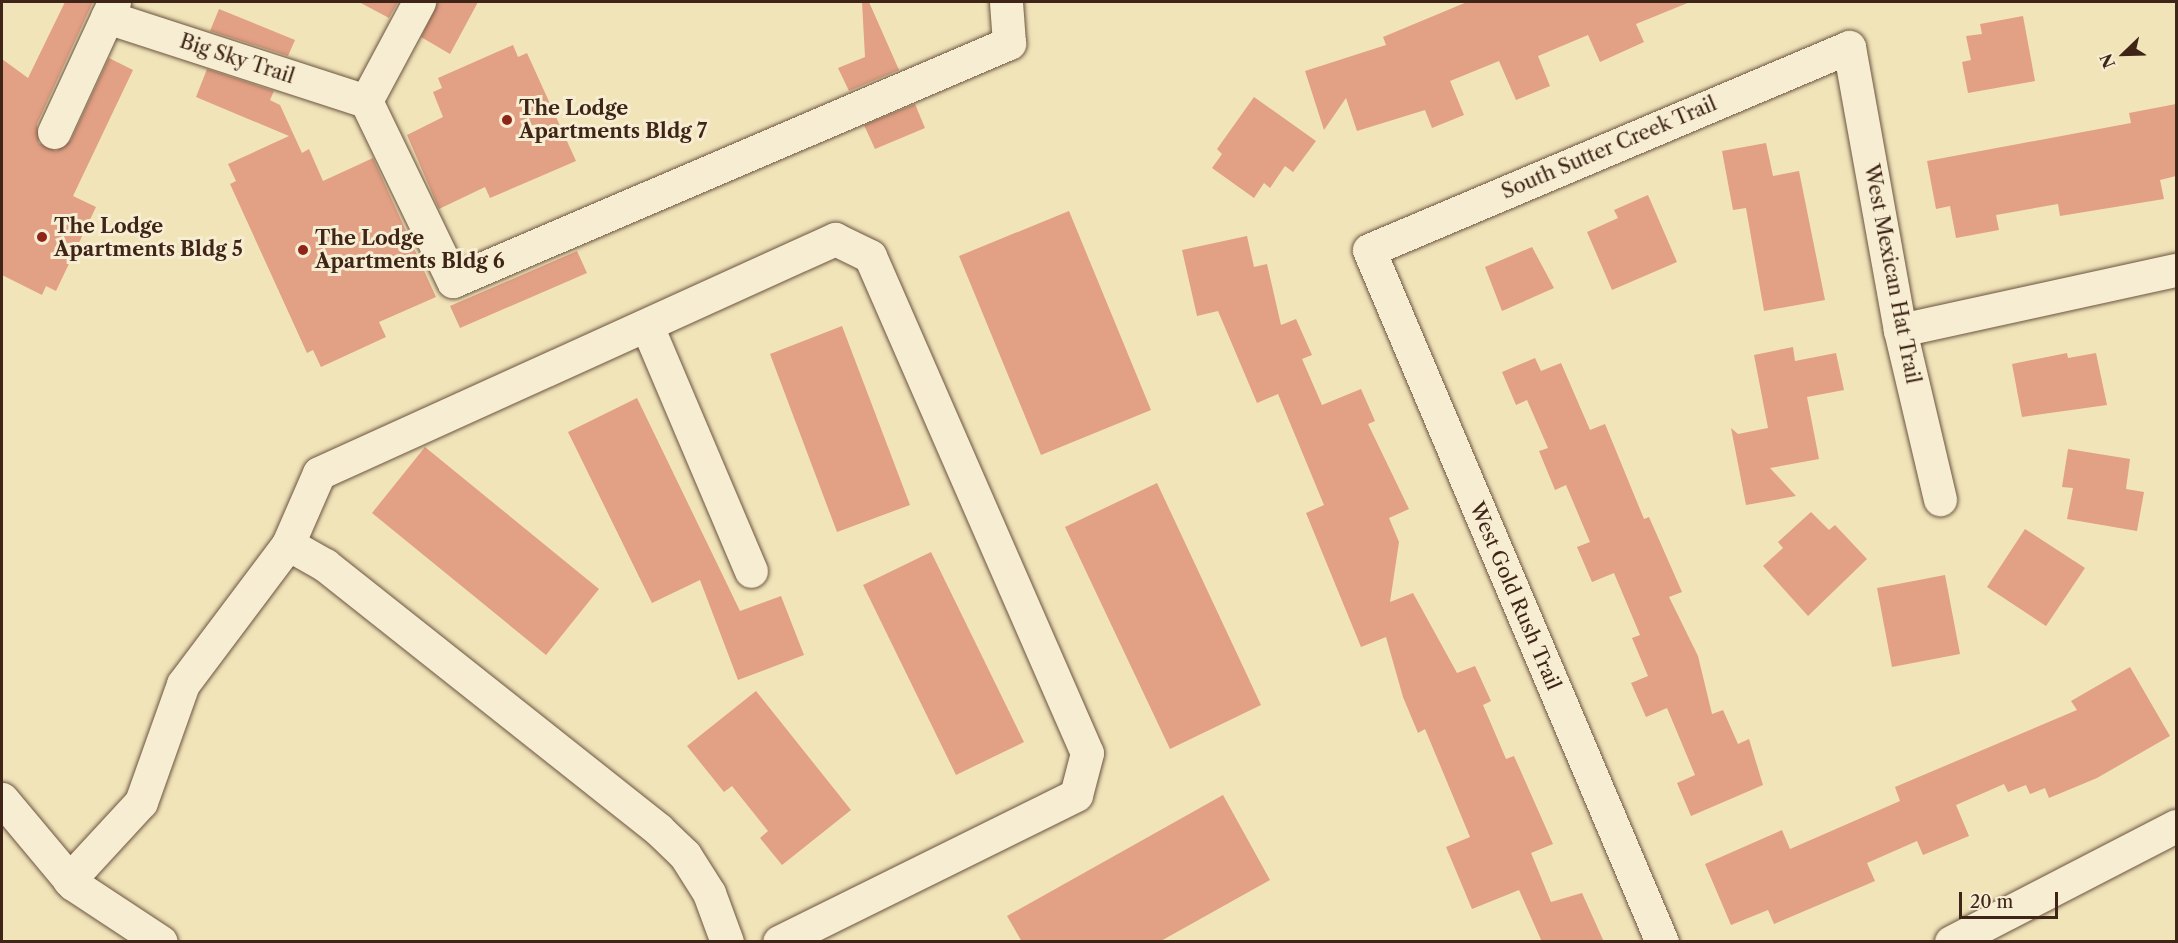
<!DOCTYPE html>
<style>
body{margin:0}
#map{position:relative;width:2178px;height:943px;overflow:hidden;background:#f1e4b9;font-family:"Libre Caslon Text",serif}
div>[style]{position:absolute}
.building>*{inset:0;background:#e2a084}
.roads{filter:drop-shadow(0 0 2px #6c5540) drop-shadow(0 0 2px #6c5540)}
.minor>*{height:33px;margin:-16.5px;padding:0 16.5px;transform-origin:16.5px;border-radius:16.5px;background:#f6edd2}
.dots>*{width:16px;height:16px;translate:-50% -50%;box-sizing:border-box;border:3px solid #f6edd2;border-radius:50%}
span{translate:-50% -50%;white-space:nowrap;text-align:center;line-height:1.15;-webkit-text-stroke:6px #f6edd2;paint-order:stroke}
.street-label{font-size:20px;color:#3f2518}
.poi-label{font-size:20px;color:#3f2518;font-weight:700}
.left{translate:0 -50%;text-align:left}
.frame{position:absolute;inset:0;border:3px solid #3f2518;pointer-events:none}
.north{position:absolute;left:2094px;top:24px;width:60px;height:60px;-webkit-text-stroke:4px #f6edd2;paint-order:stroke;rotate:247deg;font-size:16px;font-weight:700;line-height:24px;text-align:center;color:#3f2518}
.north::after{content:'';display:block;margin:auto;width:21px;height:27px;background:#3f2518;clip-path:polygon(50% 0,100% 100%,50% 72%,0 100%)}
.scale{position:absolute;left:1959px;top:892px;width:99px;height:27px;box-sizing:border-box;border:3px solid #3f2518;border-top:0;padding-left:8px;font-size:18px;line-height:21px;white-space:nowrap;color:#3f2518;-webkit-text-stroke:4px #f6edd2;paint-order:stroke}
</style>
<div id="map">
<div class="building">
<i style="clip-path:polygon(65px 2px,93px 2px,37px 124px,39px 143px,56px 151px,71px 140px,109px 58px,133px 70px,73px 196px,96px 207px,56px 291px,46px 286px,42px 295px,2px 275px,2px 59px,28px 78px)"></i>
<i style="clip-path:polygon(359px 2px,398px 2px,389px 18px)"></i>
<i style="clip-path:polygon(438px 2px,478px 2px,450px 54px,421px 37px)"></i>
<i style="clip-path:polygon(862px 2px,869px 2px,899px 70px,849px 91px,838px 68px,865px 57px)"></i>
<i style="clip-path:polygon(1467px 2px,1690px 2px,1636px 24px,1644px 42px,1600px 62px,1588px 35px,1538px 56px,1550px 86px,1516px 100px,1499px 61px,1450px 81px,1464px 115px,1432px 128px,1425px 110px,1357px 131px,1346px 98px,1324px 130px,1305px 71px,1386px 45px,1383px 37px)"></i>
<i style="clip-path:polygon(219px 9px,295px 40px,288px 56px,210px 31px)"></i>
<i style="clip-path:polygon(2023px 16px,2035px 81px,1968px 93px,1962px 62px,1971px 60px,1966px 36px,1982px 34px,1980px 24px)"></i>
<i style="clip-path:polygon(513px 45px,518px 57px,527px 53px,576px 161px,490px 198px,485px 187px,439px 209px,407px 135px,443px 117px,433px 92px,442px 88px,438px 78px)"></i>
<i style="clip-path:polygon(207px 69px,274px 91px,270px 100px,280px 105px,302px 153px,309px 149px,323px 181px,373px 158px,436px 297px,379px 322px,386px 337px,321px 367px,313px 350px,307px 353px,230px 184px,236px 181px,228px 164px,289px 136px,196px 97px)"></i>
<i style="clip-path:polygon(1254px 97px,1316px 141px,1293px 172px,1285px 166px,1270px 188px,1264px 183px,1254px 198px,1212px 168px,1222px 154px,1217px 149px)"></i>
<i style="clip-path:polygon(915px 104px,925px 128px,875px 149px,864px 125px)"></i>
<i style="clip-path:polygon(2176px 104px,2176px 176px,2160px 180px,2164px 199px,2060px 216px,2058px 204px,1996px 215px,1999px 230px,1956px 238px,1950px 206px,1936px 209px,1927px 161px,2131px 123px,2129px 113px)"></i>
<i style="clip-path:polygon(1766px 143px,1773px 176px,1799px 171px,1825px 300px,1764px 311px,1746px 208px,1733px 210px,1722px 151px)"></i>
<i style="clip-path:polygon(1648px 195px,1677px 262px,1612px 290px,1587px 232px,1618px 218px,1614px 210px)"></i>
<i style="clip-path:polygon(1069px 211px,1151px 410px,1041px 455px,959px 256px)"></i>
<i style="clip-path:polygon(1247px 236px,1254px 267px,1267px 264px,1281px 325px,1296px 319px,1312px 355px,1302px 359px,1322px 405px,1361px 389px,1375px 421px,1368px 424px,1409px 509px,1389px 518px,1399px 542px,1390px 602px,1413px 593px,1457px 673px,1475px 666px,1491px 701px,1483px 705px,1506px 759px,1514px 756px,1553px 844px,1531px 853px,1551px 902px,1582px 893px,1604px 942px,1542px 942px,1519px 890px,1472px 909px,1446px 847px,1470px 837px,1425px 729px,1418px 733px,1403px 697px,1386px 637px,1361px 647px,1306px 513px,1324px 505px,1278px 394px,1257px 403px,1218px 311px,1197px 316px,1182px 250px)"></i>
<i style="clip-path:polygon(1532px 247px,1554px 288px,1502px 311px,1485px 267px)"></i>
<i style="clip-path:polygon(577px 251px,587px 273px,460px 328px,450px 306px)"></i>
<i style="clip-path:polygon(842px 326px,910px 505px,837px 532px,770px 354px)"></i>
<i style="clip-path:polygon(1793px 347px,1795px 361px,1836px 353px,1844px 390px,1807px 397px,1819px 459px,1770px 468px,1796px 496px,1746px 505px,1731px 428px,1738px 434px,1768px 428px,1754px 355px)"></i>
<i style="clip-path:polygon(2067px 353px,2068px 358px,2096px 353px,2107px 405px,2022px 417px,2012px 364px)"></i>
<i style="clip-path:polygon(1535px 358px,1541px 371px,1561px 363px,1590px 430px,1605px 424px,1644px 519px,1649px 517px,1682px 592px,1669px 597px,1698px 656px,1712px 714px,1723px 710px,1738px 744px,1749px 739px,1763px 785px,1691px 816px,1677px 783px,1695px 775px,1667px 708px,1646px 717px,1631px 683px,1648px 676px,1632px 638px,1640px 635px,1614px 573px,1592px 582px,1577px 547px,1590px 542px,1566px 485px,1555px 490px,1539px 451px,1548px 448px,1527px 400px,1516px 405px,1502px 372px)"></i>
<i style="clip-path:polygon(637px 398px,740px 611px,781px 596px,804px 655px,738px 680px,700px 580px,652px 603px,568px 432px)"></i>
<i style="clip-path:polygon(425px 447px,599px 589px,546px 655px,372px 513px)"></i>
<i style="clip-path:polygon(2068px 449px,2130px 459px,2126px 489px,2144px 492px,2137px 531px,2067px 519px,2073px 488px,2062px 487px)"></i>
<i style="clip-path:polygon(1157px 483px,1261px 705px,1170px 749px,1065px 527px)"></i>
<i style="clip-path:polygon(1811px 512px,1829px 530px,1835px 525px,1867px 559px,1808px 616px,1763px 566px,1783px 548px,1778px 542px)"></i>
<i style="clip-path:polygon(2025px 529px,2085px 568px,2046px 626px,1987px 587px)"></i>
<i style="clip-path:polygon(931px 552px,1024px 742px,956px 775px,863px 585px)"></i>
<i style="clip-path:polygon(1945px 575px,1960px 654px,1892px 667px,1877px 588px)"></i>
<i style="clip-path:polygon(2130px 667px,2170px 736px,2097px 778px,2049px 798px,2045px 788px,2030px 794px,2026px 785px,2008px 792px,2004px 784px,1956px 805px,1969px 836px,1923px 855px,1917px 841px,1867px 863px,1875px 881px,1774px 924px,1768px 910px,1731px 925px,1705px 864px,1782px 830px,1790px 849px,1900px 801px,1895px 787px,2077px 710px,2071px 701px)"></i>
<i style="clip-path:polygon(756px 691px,851px 810px,782px 865px,760px 838px,768px 831px,732px 786px,724px 792px,687px 746px)"></i>
<i style="clip-path:polygon(1223px 795px,1270px 880px,1159px 942px,1022px 942px,1007px 916px)"></i>
</div>
<div class="roads">
<div class="minor">
<i style="left:419px;top:2px;width:112px;rotate:118.2deg"></i>
<i style="left:366px;top:101px;width:200px;rotate:64.2deg"></i>
<i style="left:453px;top:281px;width:605px;rotate:-23.17deg"></i>
<i style="left:1009px;top:43px;width:41px;rotate:-94.2deg"></i>
<i style="left:107px;top:17px;width:272px;rotate:18deg"></i>
<i style="left:54px;top:132px;width:143px;rotate:-65.2deg"></i>
<i style="left:647px;top:326px;width:266px;rotate:67deg"></i>
<i style="left:1900px;top:330px;width:282px;rotate:-12.3deg"></i>
<i style="left:288px;top:544px;width:43px;rotate:29.6deg"></i>
<i style="left:325px;top:565px;width:425px;rotate:38.4deg"></i>
<i style="left:658px;top:829px;width:37px;rotate:44deg"></i>
<i style="left:685px;top:855px;width:45px;rotate:57.7deg"></i>
<i style="left:709px;top:893px;width:52px;rotate:69.8deg"></i>
<i style="left:2px;top:799px;width:111px;rotate:50.1deg"></i>
<i style="left:73px;top:884px;width:105px;rotate:33.4deg"></i>
<i style="left:69px;top:880px;width:106px;rotate:-47.3deg"></i>
<i style="left:141px;top:802px;width:125px;rotate:-70.4deg"></i>
<i style="left:183px;top:684px;width:175px;rotate:-53.1deg"></i>
<i style="left:288px;top:544px;width:77px;rotate:-66.4deg"></i>
<i style="left:319px;top:473px;width:567px;rotate:-24.39deg"></i>
<i style="left:835px;top:239px;width:39px;rotate:26deg"></i>
<i style="left:870px;top:256px;width:542px;rotate:66.41deg"></i>
<i style="left:1087px;top:753px;width:43px;rotate:104.7deg"></i>
<i style="left:1076px;top:795px;width:331px;rotate:153.7deg"></i>
<i style="left:1662px;top:942px;width:751px;rotate:-112.95deg"></i>
<i style="left:1369px;top:250px;width:521px;rotate:-22.92deg"></i>
<i style="left:1849px;top:47px;width:288px;rotate:79.8deg"></i>
<i style="left:1900px;top:330px;width:174px;rotate:76.7deg"></i>
<i style="left:1951px;top:942px;width:253px;rotate:-27.3deg"></i>
</div>
</div>
<div class="dots">
<i style="left:507px;top:120px;background:#8f2418"></i>
<i style="left:42px;top:237px;background:#8f2418"></i>
<i style="left:303px;top:250px;background:#8f2418"></i>
</div>
<div class="street-label">
<span style="left:237px;top:59px;rotate:18deg">Big Sky Trail</span>
<span style="left:1609px;top:148px;rotate:-23deg">South Sutter Creek Trail</span>
<span style="left:1892px;top:274px;rotate:79deg">West Mexican Hat Trail</span>
<span style="left:1515px;top:596px;rotate:67deg">West Gold Rush Trail</span>
</div>
<div class="poi-label">
<span class="left" style="left:519px;top:120px">The Lodge<br>Apartments Bldg 7</span>
<span class="left" style="left:54px;top:238px">The Lodge<br>Apartments Bldg 5</span>
<span class="left" style="left:315px;top:250px">The Lodge<br>Apartments Bldg 6</span>
</div>
<div class="frame"></div>
<div class="north">N</div>
<div class="scale">20 m</div>
</div>
